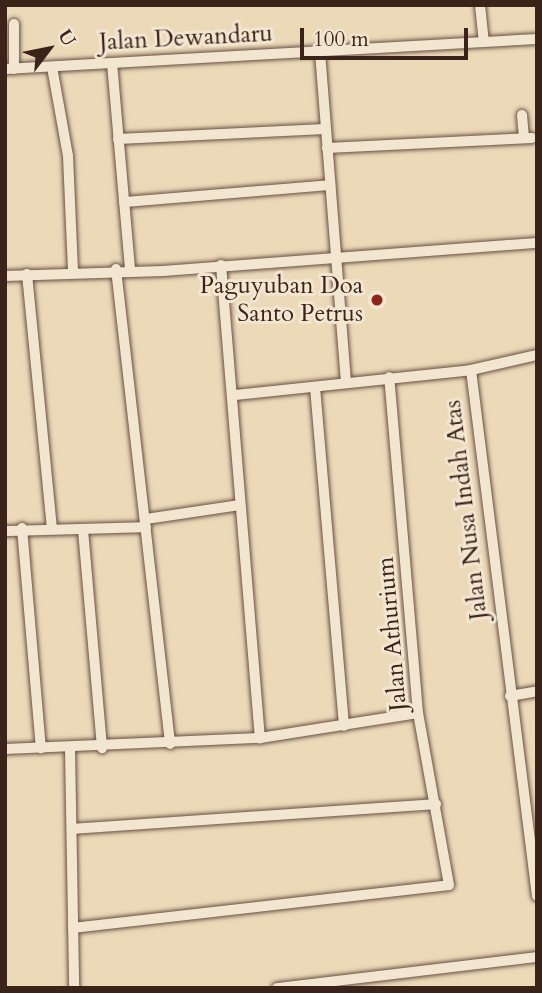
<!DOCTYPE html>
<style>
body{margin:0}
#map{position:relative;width:542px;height:993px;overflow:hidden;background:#ebd9b8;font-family:Cardo,serif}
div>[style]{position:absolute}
.roads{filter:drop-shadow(0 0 2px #685042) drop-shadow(0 0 2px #685042)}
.street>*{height:10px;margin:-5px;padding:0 5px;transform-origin:5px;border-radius:5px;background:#f2e6d1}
.dots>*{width:19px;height:19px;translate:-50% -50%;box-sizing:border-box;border:4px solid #f2e6d1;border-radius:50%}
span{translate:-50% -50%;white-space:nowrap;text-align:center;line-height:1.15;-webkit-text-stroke:6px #f2e6d1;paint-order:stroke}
.street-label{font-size:24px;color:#3c231a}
.poi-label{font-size:24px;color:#3c231a}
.right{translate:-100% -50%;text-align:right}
.frame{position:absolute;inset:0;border:7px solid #3c231a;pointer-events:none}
.north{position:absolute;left:14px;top:14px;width:70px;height:70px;-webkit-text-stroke:5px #f2e6d1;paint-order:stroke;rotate:58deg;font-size:19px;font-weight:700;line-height:28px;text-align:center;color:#3c231a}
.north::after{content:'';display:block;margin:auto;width:24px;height:32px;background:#3c231a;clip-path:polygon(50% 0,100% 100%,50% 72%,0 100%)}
.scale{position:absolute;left:300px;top:28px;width:168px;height:32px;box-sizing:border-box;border:4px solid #3c231a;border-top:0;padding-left:9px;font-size:21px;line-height:24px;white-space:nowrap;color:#3c231a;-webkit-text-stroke:5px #f2e6d1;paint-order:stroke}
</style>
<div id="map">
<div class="roads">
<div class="street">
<i style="left:480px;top:5px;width:37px;rotate:84deg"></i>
<i style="left:320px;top:52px;width:329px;rotate:85.5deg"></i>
<i style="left:112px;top:63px;width:206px;rotate:85deg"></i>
<i style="left:52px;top:67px;width:90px;rotate:79.8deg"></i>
<i style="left:68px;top:156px;width:115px;rotate:87.5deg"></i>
<i style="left:5px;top:69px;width:533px;rotate:-3.23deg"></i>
<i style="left:14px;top:69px;width:45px;rotate:-90deg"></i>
<i style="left:522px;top:115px;width:23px;rotate:85deg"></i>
<i style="left:118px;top:139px;width:207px;rotate:-2.8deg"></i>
<i style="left:327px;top:148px;width:205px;rotate:-2.8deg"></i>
<i style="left:124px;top:202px;width:207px;rotate:-4.7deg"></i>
<i style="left:221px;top:265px;width:475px;rotate:85.3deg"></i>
<i style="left:116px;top:269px;width:478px;rotate:83.5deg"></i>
<i style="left:27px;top:274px;width:255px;rotate:84.4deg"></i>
<i style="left:5px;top:276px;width:158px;rotate:-1.8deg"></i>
<i style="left:163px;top:271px;width:375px;rotate:-4.3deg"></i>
<i style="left:471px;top:370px;width:530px;rotate:82.85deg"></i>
<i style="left:315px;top:387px;width:340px;rotate:85.1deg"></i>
<i style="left:235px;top:395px;width:237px;rotate:-6deg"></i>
<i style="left:471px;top:370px;width:68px;rotate:-12.8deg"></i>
<i style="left:146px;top:519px;width:95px;rotate:-8.5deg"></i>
<i style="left:22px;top:528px;width:221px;rotate:85.1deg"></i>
<i style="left:83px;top:530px;width:219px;rotate:85deg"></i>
<i style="left:5px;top:531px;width:141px;rotate:-1.6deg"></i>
<i style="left:510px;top:696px;width:27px;rotate:-10deg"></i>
<i style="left:70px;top:748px;width:240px;rotate:89deg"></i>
<i style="left:5px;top:749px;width:255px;rotate:-2.5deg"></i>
<i style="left:260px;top:738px;width:160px;rotate:-9deg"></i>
<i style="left:72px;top:829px;width:365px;rotate:-3.9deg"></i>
<i style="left:73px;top:928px;width:378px;rotate:-6.5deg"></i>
<i style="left:449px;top:885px;width:175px;rotate:-100.2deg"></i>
<i style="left:418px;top:713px;width:337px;rotate:-94.9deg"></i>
<i style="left:277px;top:988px;width:262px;rotate:-6.8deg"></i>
</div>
</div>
<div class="dots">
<i style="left:377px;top:300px;background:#8f2418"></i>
</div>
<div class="street-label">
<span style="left:186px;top:38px;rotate:-3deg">Jalan Dewandaru</span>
<span style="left:466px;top:510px;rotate:-97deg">Jalan Nusa Indah Atas</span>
<span style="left:392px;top:634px;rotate:-95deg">Jalan Athurium</span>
</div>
<div class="poi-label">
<span class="right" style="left:363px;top:300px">Paguyuban Doa<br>Santo Petrus</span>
</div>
<div class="frame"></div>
<div class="north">U</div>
<div class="scale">100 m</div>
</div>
